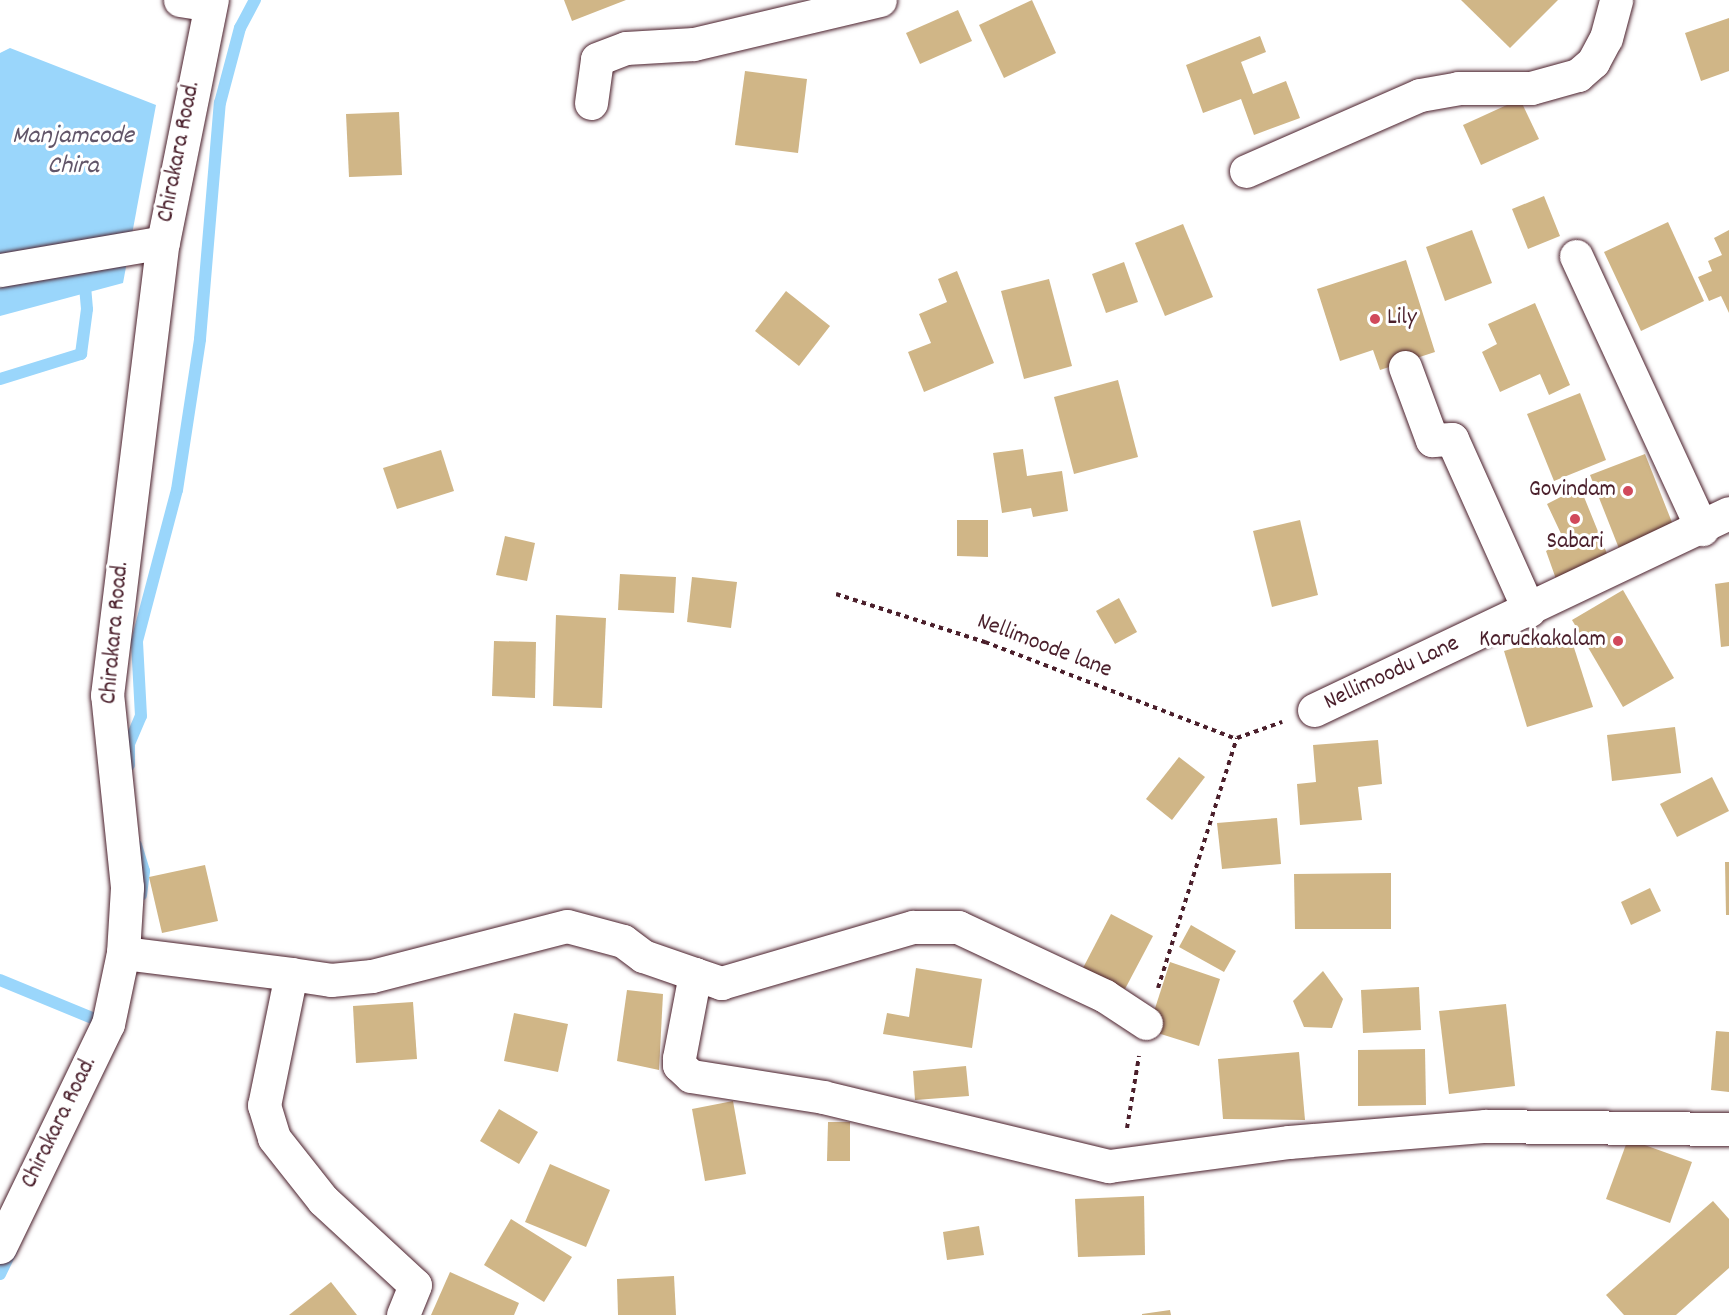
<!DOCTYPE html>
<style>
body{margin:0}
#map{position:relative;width:1729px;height:1315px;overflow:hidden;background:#fff;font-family:Dekko,sans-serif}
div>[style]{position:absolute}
.water>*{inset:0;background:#9ad6fb}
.stream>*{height:12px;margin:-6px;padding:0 6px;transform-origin:6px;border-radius:6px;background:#9ad6fb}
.building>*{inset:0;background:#d0b687}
.path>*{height:4px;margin-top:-2px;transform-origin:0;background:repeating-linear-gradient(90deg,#4a1f2b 0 4.5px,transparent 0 9px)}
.roads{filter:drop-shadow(0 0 2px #4a1f2b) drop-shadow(0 0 2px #4a1f2b)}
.minor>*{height:33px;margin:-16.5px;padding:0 16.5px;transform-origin:16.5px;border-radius:16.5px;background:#fff}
.dots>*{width:16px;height:16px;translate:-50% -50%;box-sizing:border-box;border:3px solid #fff;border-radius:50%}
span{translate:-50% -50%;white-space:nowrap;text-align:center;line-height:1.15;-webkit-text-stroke:6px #fff;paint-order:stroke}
.street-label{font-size:24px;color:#4a1f2b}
.poi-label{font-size:24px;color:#4a1f2b}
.left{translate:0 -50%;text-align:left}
.right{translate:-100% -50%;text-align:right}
.water-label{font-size:26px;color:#625669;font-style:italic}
</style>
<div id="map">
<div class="water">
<i style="clip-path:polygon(10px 48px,156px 105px,123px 283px,0 316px,0 53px)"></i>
</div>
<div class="stream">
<i style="left:0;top:379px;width:85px;rotate:-17.2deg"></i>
<i style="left:81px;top:354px;width:45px;rotate:-82.4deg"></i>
<i style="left:87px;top:309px;width:32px;rotate:-95deg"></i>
<i style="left:129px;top:765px;width:21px;rotate:-90deg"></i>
<i style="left:129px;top:744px;width:30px;rotate:-67deg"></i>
<i style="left:141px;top:716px;width:75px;rotate:-93.1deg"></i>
<i style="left:137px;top:641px;width:156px;rotate:-75.2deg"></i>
<i style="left:177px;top:490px;width:153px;rotate:-81.3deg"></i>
<i style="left:200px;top:339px;width:237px;rotate:-85.2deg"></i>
<i style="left:220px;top:103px;width:78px;rotate:-75.1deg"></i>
<i style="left:240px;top:28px;width:32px;rotate:-62deg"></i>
<i style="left:136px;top:845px;width:27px;rotate:73deg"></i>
<i style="left:144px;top:871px;width:24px;rotate:97deg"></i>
<i style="left:0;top:980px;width:116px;rotate:22.4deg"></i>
<i style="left:0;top:1274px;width:28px;rotate:-64deg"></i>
</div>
<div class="building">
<i style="clip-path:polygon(564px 0,626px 0,572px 21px)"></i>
<i style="clip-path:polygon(1032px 0,1056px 53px,1004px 78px,979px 25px)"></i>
<i style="clip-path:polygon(1461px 0,1558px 0,1510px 48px)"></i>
<i style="clip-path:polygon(958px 10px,972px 41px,920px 64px,906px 33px)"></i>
<i style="clip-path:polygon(1729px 18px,1729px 71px,1701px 81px,1685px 33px)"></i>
<i style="clip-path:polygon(1260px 36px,1266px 52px,1241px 62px,1253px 94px,1286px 81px,1300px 118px,1254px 135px,1241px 99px,1203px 113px,1186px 65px)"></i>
<i style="clip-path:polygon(745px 71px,807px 79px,798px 153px,735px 145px)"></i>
<i style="clip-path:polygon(1520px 99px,1539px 139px,1481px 165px,1463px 125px)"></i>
<i style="clip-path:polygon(399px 112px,402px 175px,349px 177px,346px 114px)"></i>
<i style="clip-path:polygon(1544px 196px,1560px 236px,1528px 249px,1512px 209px)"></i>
<i style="clip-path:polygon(1668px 222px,1704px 301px,1641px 331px,1604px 252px)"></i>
<i style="clip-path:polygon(1183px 224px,1213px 297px,1165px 316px,1135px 243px)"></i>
<i style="clip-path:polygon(1472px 230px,1492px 283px,1445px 301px,1426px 247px)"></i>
<i style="clip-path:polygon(1729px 230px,1729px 313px,1721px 296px,1709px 301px,1698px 277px,1712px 271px,1708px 261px,1722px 255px,1714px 238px)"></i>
<i style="clip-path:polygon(1406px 260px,1435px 352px,1380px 370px,1373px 350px,1340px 361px,1317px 289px)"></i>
<i style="clip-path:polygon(1124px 262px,1138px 302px,1106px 313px,1092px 274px)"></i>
<i style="clip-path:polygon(957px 271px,994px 363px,924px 392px,908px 352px,931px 343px,919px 314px,947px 302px,938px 279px)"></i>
<i style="clip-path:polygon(1049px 279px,1072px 366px,1024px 379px,1001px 291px)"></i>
<i style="clip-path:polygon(786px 291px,830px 326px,799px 366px,755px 331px)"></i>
<i style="clip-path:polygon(1535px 303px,1570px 385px,1549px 395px,1540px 374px,1500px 392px,1482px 352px,1497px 344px,1488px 324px)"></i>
<i style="clip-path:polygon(1118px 380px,1138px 457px,1074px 474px,1054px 397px)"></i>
<i style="clip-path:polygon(1580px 393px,1606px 460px,1554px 481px,1527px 414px)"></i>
<i style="clip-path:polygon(1023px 449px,1027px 476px,1062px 471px,1068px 511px,1033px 517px,1031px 508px,1002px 513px,993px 453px)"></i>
<i style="clip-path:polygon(441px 450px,454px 491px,397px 509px,383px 468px)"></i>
<i style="clip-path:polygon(1645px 454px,1675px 530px,1620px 551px,1590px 475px)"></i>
<i style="clip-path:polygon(1580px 487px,1610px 561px,1556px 579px,1546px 551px,1564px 540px,1547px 504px)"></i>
<i style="clip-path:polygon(957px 520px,988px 520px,988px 557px,957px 556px)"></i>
<i style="clip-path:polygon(1300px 520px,1318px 595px,1272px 607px,1253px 531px)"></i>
<i style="clip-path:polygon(505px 536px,535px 543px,527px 581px,496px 575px)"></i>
<i style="clip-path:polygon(620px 574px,676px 577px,674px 613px,618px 610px)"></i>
<i style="clip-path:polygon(692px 577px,737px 582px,731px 628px,687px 622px)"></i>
<i style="clip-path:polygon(1729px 582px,1729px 646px,1721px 647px,1715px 584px)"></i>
<i style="clip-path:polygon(1623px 590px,1674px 678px,1623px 707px,1572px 620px)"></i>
<i style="clip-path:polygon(1119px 598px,1137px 632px,1115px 644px,1096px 611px)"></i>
<i style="clip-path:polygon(556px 615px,606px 618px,602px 708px,553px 706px)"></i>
<i style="clip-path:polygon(1569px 632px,1593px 707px,1527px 727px,1504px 651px)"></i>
<i style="clip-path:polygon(494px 641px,536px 642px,535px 698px,492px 696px)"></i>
<i style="clip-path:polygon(1675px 727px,1681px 773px,1612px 781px,1607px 735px)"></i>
<i style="clip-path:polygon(1378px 740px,1382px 784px,1358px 787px,1362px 820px,1300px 825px,1297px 784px,1316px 782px,1313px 745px)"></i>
<i style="clip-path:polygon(1179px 757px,1205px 777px,1172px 820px,1146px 799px)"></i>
<i style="clip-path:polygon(1712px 777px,1729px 811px,1677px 837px,1660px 804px)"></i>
<i style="clip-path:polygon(1277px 818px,1281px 864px,1222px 869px,1217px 823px)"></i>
<i style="clip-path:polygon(1725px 862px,1729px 862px,1729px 915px,1726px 915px)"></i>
<i style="clip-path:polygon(205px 865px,218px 921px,162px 933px,149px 877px)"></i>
<i style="clip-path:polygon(1391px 873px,1391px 929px,1295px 929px,1294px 874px)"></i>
<i style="clip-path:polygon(1650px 888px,1661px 911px,1631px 925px,1621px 902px)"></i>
<i style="clip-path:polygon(1111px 914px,1153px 936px,1125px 989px,1083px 968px)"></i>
<i style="clip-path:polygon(1191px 925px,1236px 951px,1224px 972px,1179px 947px)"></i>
<i style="clip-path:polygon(1170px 962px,1220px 979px,1199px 1046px,1148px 1030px)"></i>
<i style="clip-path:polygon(916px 968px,982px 979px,972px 1048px,883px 1034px,887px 1013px,909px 1017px)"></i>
<i style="clip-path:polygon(1323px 971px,1343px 999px,1332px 1028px,1304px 1027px,1293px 1001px)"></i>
<i style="clip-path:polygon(1419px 987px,1421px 1030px,1363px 1033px,1361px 990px)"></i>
<i style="clip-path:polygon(627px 990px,663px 994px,659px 1070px,617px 1061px)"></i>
<i style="clip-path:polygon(413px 1002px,417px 1059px,356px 1063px,353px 1006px)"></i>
<i style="clip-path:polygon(1506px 1004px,1515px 1086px,1449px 1094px,1439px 1011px)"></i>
<i style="clip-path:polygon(514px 1013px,568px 1024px,558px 1072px,504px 1061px)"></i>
<i style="clip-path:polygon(1716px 1031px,1729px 1032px,1729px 1092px,1711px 1090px)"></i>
<i style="clip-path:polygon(1425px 1049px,1426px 1105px,1358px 1106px,1358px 1050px)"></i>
<i style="clip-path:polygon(1299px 1052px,1305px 1120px,1223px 1119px,1218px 1059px)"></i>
<i style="clip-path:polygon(966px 1066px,969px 1096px,915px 1100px,913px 1071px)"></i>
<i style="clip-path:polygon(733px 1101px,746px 1174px,705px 1181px,692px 1109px)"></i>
<i style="clip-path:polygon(499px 1109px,538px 1132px,519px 1164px,480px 1141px)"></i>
<i style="clip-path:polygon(828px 1122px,850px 1122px,850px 1161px,827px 1161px)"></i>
<i style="clip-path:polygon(1628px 1139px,1692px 1162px,1670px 1223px,1606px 1199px)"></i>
<i style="clip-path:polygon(550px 1164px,610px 1190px,586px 1247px,525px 1222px)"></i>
<i style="clip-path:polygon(1144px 1196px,1145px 1255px,1078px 1257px,1075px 1199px)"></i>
<i style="clip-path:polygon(1713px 1201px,1729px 1219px,1729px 1268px,1676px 1315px,1624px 1315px,1606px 1295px)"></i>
<i style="clip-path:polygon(511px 1219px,572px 1257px,544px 1302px,484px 1265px)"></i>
<i style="clip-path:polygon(979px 1226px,984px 1255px,947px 1260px,943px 1232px)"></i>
<i style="clip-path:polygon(450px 1272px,519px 1303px,514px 1315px,431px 1315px)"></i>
<i style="clip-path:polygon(674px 1276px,676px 1315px,618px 1315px,617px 1279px)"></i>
<i style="clip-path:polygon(331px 1282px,357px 1315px,289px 1315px)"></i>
<i style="clip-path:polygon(1170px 1310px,1171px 1315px,1142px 1315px,1142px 1314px)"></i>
</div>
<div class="path">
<i style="left:836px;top:594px;width:157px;rotate:17.9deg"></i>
<i style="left:985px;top:642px;width:269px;rotate:21.1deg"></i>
<i style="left:1158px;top:988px;width:262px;rotate:-72.5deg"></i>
<i style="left:1237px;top:738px;width:48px;rotate:-19.6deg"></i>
<i style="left:1127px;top:1128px;width:73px;rotate:-80.5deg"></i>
</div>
<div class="roads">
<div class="minor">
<i style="left:180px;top:0;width:30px;rotate:9deg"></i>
<i style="left:591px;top:103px;width:44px;rotate:-82.2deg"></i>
<i style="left:597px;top:59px;width:31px;rotate:-21deg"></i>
<i style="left:626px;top:48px;width:68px;rotate:-3.4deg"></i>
<i style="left:694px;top:44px;width:191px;rotate:-13.3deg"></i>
<i style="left:1246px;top:171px;width:190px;rotate:-23.6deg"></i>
<i style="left:1420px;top:95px;width:39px;rotate:-10deg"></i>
<i style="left:1458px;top:88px;width:73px"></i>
<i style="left:1531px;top:88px;width:49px;rotate:-15.5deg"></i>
<i style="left:1578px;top:75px;width:20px;rotate:-41deg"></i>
<i style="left:1593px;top:62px;width:27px;rotate:-62deg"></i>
<i style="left:1606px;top:38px;width:39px;rotate:-75deg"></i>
<i style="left:1576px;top:256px;width:301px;rotate:65.2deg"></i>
<i style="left:0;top:270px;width:165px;rotate:-9.7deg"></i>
<i style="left:1405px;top:367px;width:78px;rotate:69.7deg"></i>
<i style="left:1432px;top:440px;width:20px;rotate:-3deg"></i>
<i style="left:1452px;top:439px;width:188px;rotate:65.8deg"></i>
<i style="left:1314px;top:710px;width:459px;rotate:-25.4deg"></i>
<i style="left:123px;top:953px;width:169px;rotate:7.1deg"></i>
<i style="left:291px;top:974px;width:134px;rotate:101.6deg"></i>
<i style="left:264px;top:1105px;width:34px;rotate:73deg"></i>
<i style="left:274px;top:1138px;width:79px;rotate:51.7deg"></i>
<i style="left:323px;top:1200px;width:125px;rotate:42.7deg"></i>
<i style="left:415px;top:1285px;width:32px;rotate:112deg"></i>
<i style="left:291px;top:974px;width:40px;rotate:8.5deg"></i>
<i style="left:331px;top:980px;width:41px;rotate:-5.6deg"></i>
<i style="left:372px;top:976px;width:201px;rotate:-14.4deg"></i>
<i style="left:567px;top:926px;width:58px;rotate:15deg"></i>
<i style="left:623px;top:941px;width:25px;rotate:37deg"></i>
<i style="left:643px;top:956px;width:55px;rotate:19.1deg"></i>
<i style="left:695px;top:974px;width:86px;rotate:100.8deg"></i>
<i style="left:679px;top:1058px;width:7px;rotate:90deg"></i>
<i style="left:679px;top:1065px;width:16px;rotate:43deg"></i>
<i style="left:691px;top:1076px;width:134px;rotate:9deg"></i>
<i style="left:823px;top:1097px;width:294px;rotate:13.6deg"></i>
<i style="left:1109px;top:1166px;width:182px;rotate:-7.6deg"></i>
<i style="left:1289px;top:1142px;width:197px;rotate:-4.7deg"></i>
<i style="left:1485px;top:1126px;width:244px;rotate:0.7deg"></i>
<i style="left:695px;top:974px;width:28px;rotate:19deg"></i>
<i style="left:721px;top:983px;width:200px;rotate:-16.3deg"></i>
<i style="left:913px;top:927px;width:45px"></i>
<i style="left:958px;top:927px;width:162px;rotate:25.1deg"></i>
<i style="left:1105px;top:996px;width:49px;rotate:33.4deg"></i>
<i style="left:0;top:1247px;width:248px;rotate:-64.2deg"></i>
<i style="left:108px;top:1024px;width:73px;rotate:-78.1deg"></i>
<i style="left:123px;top:953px;width:66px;rotate:-86.5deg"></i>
<i style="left:127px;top:887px;width:193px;rotate:-95.9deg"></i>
<i style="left:107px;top:695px;width:456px;rotate:-83deg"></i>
<i style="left:163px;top:242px;width:247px;rotate:-78.6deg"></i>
</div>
</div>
<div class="dots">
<i style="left:1375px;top:319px;background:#d1495b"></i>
<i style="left:1628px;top:491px;background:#d1495b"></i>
<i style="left:1575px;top:519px;background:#d1495b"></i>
<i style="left:1618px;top:641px;background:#d1495b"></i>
</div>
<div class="street-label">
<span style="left:180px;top:152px;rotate:-79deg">Chirakara Road.</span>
<span style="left:116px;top:633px;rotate:-85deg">Chirakara Road.</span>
<span style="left:1044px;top:647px;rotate:21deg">Nellimoode lane</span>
<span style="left:1392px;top:674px;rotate:-25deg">Nellimoodu Lane</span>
<span style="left:60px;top:1123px;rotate:-64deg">Chirakara Road.</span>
</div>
<div class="poi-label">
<span class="left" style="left:1387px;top:319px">Lily</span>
<span class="right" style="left:1616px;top:491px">Govindam</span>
<span style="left:1575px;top:543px">Sabari</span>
<span class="right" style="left:1606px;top:641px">Karuckakalam</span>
</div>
<div class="water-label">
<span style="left:73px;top:152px">Manjamcode<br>Chira</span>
</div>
</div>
